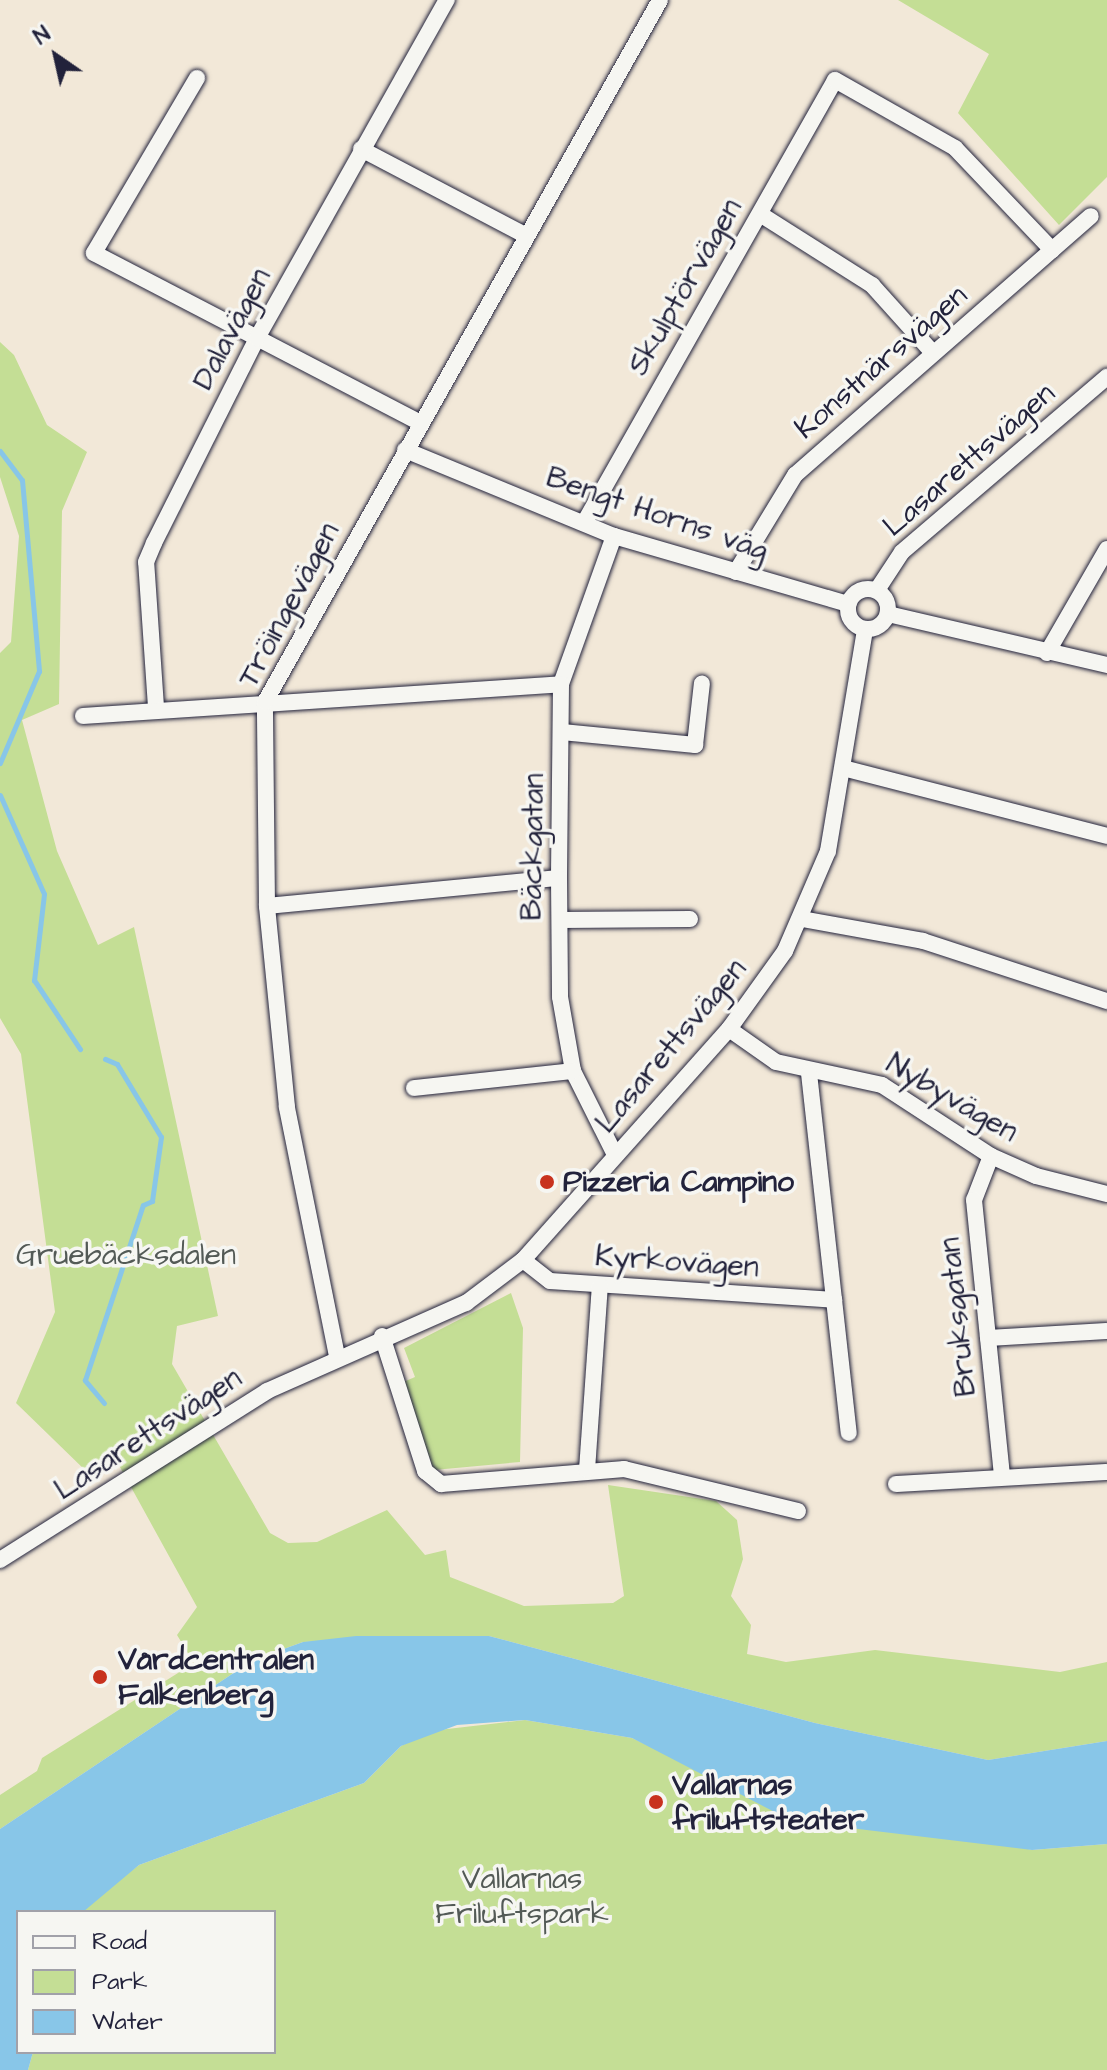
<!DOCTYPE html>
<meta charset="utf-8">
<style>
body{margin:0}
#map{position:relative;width:1107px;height:2070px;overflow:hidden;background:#f2e8d8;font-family:"Architects Daughter",sans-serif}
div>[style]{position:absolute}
.green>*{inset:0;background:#c4de95}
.water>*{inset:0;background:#88c6e8}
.stream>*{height:5px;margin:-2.5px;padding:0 2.5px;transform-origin:2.5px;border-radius:2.5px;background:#88c6e8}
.roads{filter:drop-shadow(0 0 2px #22223b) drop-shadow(0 0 2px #22223b)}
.minor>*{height:16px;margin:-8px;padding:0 8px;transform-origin:8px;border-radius:8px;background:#f6f6f2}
.minor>.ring{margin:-8px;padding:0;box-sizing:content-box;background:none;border:16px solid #f6f6f2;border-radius:50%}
.dots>*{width:22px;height:22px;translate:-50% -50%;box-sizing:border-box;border:4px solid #f6f6f2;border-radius:50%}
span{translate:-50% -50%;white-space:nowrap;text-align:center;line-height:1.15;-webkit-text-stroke:7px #f6f6f2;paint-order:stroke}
.street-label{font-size:30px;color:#22223b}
.poi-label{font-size:30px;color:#22223b;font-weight:700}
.left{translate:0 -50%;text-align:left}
.park-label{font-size:30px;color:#535a56}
.legend{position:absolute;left:16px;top:1910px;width:260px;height:144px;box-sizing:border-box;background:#f6f6f2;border:2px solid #a1a1a9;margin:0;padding:10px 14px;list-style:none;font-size:24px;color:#22223b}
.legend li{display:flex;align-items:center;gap:16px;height:40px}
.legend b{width:40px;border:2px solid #a1a1a9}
.north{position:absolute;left:16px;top:16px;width:80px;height:80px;-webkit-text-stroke:6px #f6f6f2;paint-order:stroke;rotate:326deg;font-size:22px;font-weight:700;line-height:32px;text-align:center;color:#22223b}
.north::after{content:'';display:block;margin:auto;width:28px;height:36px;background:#22223b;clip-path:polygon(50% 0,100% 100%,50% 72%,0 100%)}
</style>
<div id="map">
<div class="green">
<i style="clip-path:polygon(898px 0,1107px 0,1107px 177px,1059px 225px,958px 113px,989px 54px)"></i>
<i style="clip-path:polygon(0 342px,14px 355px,47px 425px,87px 452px,62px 511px,59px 704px,22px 720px,57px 851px,98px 945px,134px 927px,218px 1316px,177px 1326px,172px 1364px,270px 1533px,288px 1543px,317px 1542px,387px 1510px,425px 1555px,446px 1550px,450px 1577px,524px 1606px,613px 1603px,624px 1596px,608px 1485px,716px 1501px,737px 1520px,743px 1559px,731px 1596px,751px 1625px,747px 1654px,786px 1662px,875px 1650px,1060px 1672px,1107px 1662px,1107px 1741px,988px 1760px,815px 1723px,489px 1636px,303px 1642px,253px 1660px,0 1829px,0 1795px,37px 1771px,42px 1758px,194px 1663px,177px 1635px,197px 1607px,115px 1458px,88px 1473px,16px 1403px,55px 1312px,21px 1054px,0 1018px,0 653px,11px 642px,19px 536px,0 477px)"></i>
<i style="clip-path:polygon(511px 1293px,523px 1328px,520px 1462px,434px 1470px,401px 1383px,415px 1377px,404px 1348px)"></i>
<i style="clip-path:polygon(525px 1720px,632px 1738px,693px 1767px,1032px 1850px,1107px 1844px,1107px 2070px,28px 2070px,33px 2052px,274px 2052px,274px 1912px,83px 1912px,90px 1902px,139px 1865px,364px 1783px,401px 1746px,430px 1731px)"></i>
</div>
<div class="water">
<i style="clip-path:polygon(356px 1636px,489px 1636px,815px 1723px,988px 1760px,1107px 1741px,1107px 1844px,1032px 1850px,792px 1821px,632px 1738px,525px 1720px,457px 1725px,401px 1746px,364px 1783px,139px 1865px,83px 1912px,18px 1912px,18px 2052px,33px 2052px,28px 2070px,0 2070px,0 1829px,253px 1660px,303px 1642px)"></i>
</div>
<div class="stream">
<i style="left:0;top:451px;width:36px;rotate:53deg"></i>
<i style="left:22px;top:480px;width:192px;rotate:84.9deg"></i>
<i style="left:39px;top:671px;width:100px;rotate:113deg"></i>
<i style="left:0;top:795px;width:108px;rotate:66deg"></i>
<i style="left:44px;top:894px;width:87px;rotate:96.6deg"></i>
<i style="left:34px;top:980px;width:83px;rotate:56.3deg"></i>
<i style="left:104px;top:1403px;width:30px;rotate:-130deg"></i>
<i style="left:85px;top:1380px;width:184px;rotate:-71.7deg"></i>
<i style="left:143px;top:1205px;width:10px;rotate:-24deg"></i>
<i style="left:152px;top:1201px;width:65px;rotate:-82deg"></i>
<i style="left:161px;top:1137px;width:85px;rotate:-121.1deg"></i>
<i style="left:117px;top:1064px;width:13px;rotate:-157deg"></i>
</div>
<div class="roads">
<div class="minor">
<i style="left:197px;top:78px;width:203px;rotate:120.5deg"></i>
<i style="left:94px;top:253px;width:368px;rotate:27.5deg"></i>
<i style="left:361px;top:149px;width:187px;rotate:27.7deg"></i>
<i style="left:760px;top:214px;width:133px;rotate:32.4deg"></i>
<i style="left:872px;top:285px;width:91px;rotate:48.1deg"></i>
<i style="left:405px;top:450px;width:226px;rotate:22.4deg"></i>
<i style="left:614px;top:536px;width:244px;rotate:16.2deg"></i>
<i style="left:584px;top:523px;width:509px;rotate:-60.46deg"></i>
<i style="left:835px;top:80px;width:138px;rotate:29.5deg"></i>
<i style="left:955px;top:148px;width:141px;rotate:46.4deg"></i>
<i style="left:614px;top:536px;width:157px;rotate:109.7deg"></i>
<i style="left:561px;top:684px;width:194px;rotate:90.6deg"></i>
<i style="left:559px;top:878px;width:119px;rotate:89.5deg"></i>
<i style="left:560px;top:997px;width:75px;rotate:80deg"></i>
<i style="left:573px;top:1071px;width:94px;rotate:63.4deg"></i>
<i style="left:736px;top:572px;width:114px;rotate:-58.7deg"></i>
<i style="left:795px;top:475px;width:393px;rotate:-41.2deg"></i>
<i class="ring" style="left:848px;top:589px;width:24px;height:24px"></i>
<i style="left:877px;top:590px;width:45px;rotate:-56.7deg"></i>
<i style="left:902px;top:552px;width:270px;rotate:-40.5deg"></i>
<i style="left:888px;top:614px;width:225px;rotate:13.1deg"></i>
<i style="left:1047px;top:653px;width:120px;rotate:-60deg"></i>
<i style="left:156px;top:707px;width:145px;rotate:-93.9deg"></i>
<i style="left:146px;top:562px;width:21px;rotate:-67deg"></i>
<i style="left:154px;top:543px;width:229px;rotate:-63.3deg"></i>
<i style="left:257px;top:338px;width:388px;rotate:-60.7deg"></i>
<i style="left:83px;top:716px;width:479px;rotate:-3.8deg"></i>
<i style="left:562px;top:732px;width:134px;rotate:5.6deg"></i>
<i style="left:695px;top:745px;width:62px;rotate:-83.6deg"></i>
<i style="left:843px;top:768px;width:273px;rotate:14.4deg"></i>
<i style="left:267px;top:906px;width:293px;rotate:-5.5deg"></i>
<i style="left:802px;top:919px;width:123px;rotate:10.3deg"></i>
<i style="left:923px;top:941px;width:194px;rotate:18.1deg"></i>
<i style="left:560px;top:920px;width:130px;rotate:-0.4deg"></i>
<i style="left:729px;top:1029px;width:57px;rotate:35.1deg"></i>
<i style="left:776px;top:1062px;width:108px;rotate:12.2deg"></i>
<i style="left:882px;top:1085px;width:130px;rotate:33.1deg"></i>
<i style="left:991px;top:1156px;width:49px;rotate:24deg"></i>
<i style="left:1036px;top:1176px;width:73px;rotate:14.2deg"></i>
<i style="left:809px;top:1073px;width:362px;rotate:83.7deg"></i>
<i style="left:414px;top:1088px;width:160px;rotate:-6.1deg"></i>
<i style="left:991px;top:1156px;width:47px;rotate:111.1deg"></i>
<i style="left:974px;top:1200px;width:276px;rotate:84.2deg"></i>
<i style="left:523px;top:1260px;width:34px;rotate:38deg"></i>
<i style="left:550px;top:1281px;width:285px;rotate:3.8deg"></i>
<i style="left:382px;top:1336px;width:142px;rotate:72.3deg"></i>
<i style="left:425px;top:1471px;width:21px;rotate:39deg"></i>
<i style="left:441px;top:1484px;width:184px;rotate:-4.7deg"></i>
<i style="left:624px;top:1469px;width:179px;rotate:13.6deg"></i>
<i style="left:988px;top:1338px;width:119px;rotate:-3.4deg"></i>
<i style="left:337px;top:1356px;width:254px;rotate:-101.4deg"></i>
<i style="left:287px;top:1107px;width:202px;rotate:-95.7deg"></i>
<i style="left:267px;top:906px;width:204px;rotate:-90.6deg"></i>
<i style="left:265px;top:702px;width:805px;rotate:-60.63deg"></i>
<i style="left:587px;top:1470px;width:185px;rotate:-86deg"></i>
<i style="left:896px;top:1484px;width:211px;rotate:-3.3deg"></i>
<i style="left:0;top:1560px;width:316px;rotate:-32.3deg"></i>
<i style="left:267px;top:1391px;width:218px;rotate:-23.9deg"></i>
<i style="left:466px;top:1303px;width:71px;rotate:-37deg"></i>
<i style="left:523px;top:1260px;width:310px;rotate:-48.3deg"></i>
<i style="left:729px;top:1029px;width:96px;rotate:-54.3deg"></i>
<i style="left:785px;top:951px;width:109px;rotate:-66.7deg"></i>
<i style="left:828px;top:851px;width:225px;rotate:-80.5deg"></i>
</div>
</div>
<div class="dots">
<i style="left:547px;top:1182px;background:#c8321e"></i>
<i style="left:100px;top:1677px;background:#c8321e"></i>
<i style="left:656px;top:1802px;background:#c8321e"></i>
</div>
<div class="street-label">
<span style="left:685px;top:287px;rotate:-60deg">Skulptörvägen</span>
<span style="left:232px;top:329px;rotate:-62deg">Dalavägen</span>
<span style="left:881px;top:362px;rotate:-41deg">Konstnärsvägen</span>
<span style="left:969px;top:460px;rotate:-41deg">Lasarettsvägen</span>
<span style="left:657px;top:514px;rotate:19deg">Bengt Horns väg</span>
<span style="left:289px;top:605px;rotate:-62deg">Tröingevägen</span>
<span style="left:533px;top:847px;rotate:-89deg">Bäckgatan</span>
<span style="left:671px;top:1046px;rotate:-50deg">Lasarettsvägen</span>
<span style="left:952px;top:1098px;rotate:30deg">Nybyvägen</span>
<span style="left:677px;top:1262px;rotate:4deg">Kyrkovägen</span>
<span style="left:958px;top:1317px;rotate:-96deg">Bruksgatan</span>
<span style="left:148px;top:1434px;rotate:-33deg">Lasarettsvägen</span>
</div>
<div class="poi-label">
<span class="left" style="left:563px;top:1182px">Pizzeria Campino</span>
<span class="left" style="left:118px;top:1677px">Vårdcentralen<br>Falkenberg</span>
<span class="left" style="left:672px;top:1802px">Vallarnas<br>friluftsteater</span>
</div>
<div class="park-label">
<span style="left:126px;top:1255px">Gruebäcksdalen</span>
<span style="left:522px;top:1896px">Vallarnas<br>Friluftspark</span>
</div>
<ul class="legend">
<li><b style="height:10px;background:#f6f6f2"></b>Road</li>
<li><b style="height:22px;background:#c4de95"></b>Park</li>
<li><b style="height:22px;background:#88c6e8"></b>Water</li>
</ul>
<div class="north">N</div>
</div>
